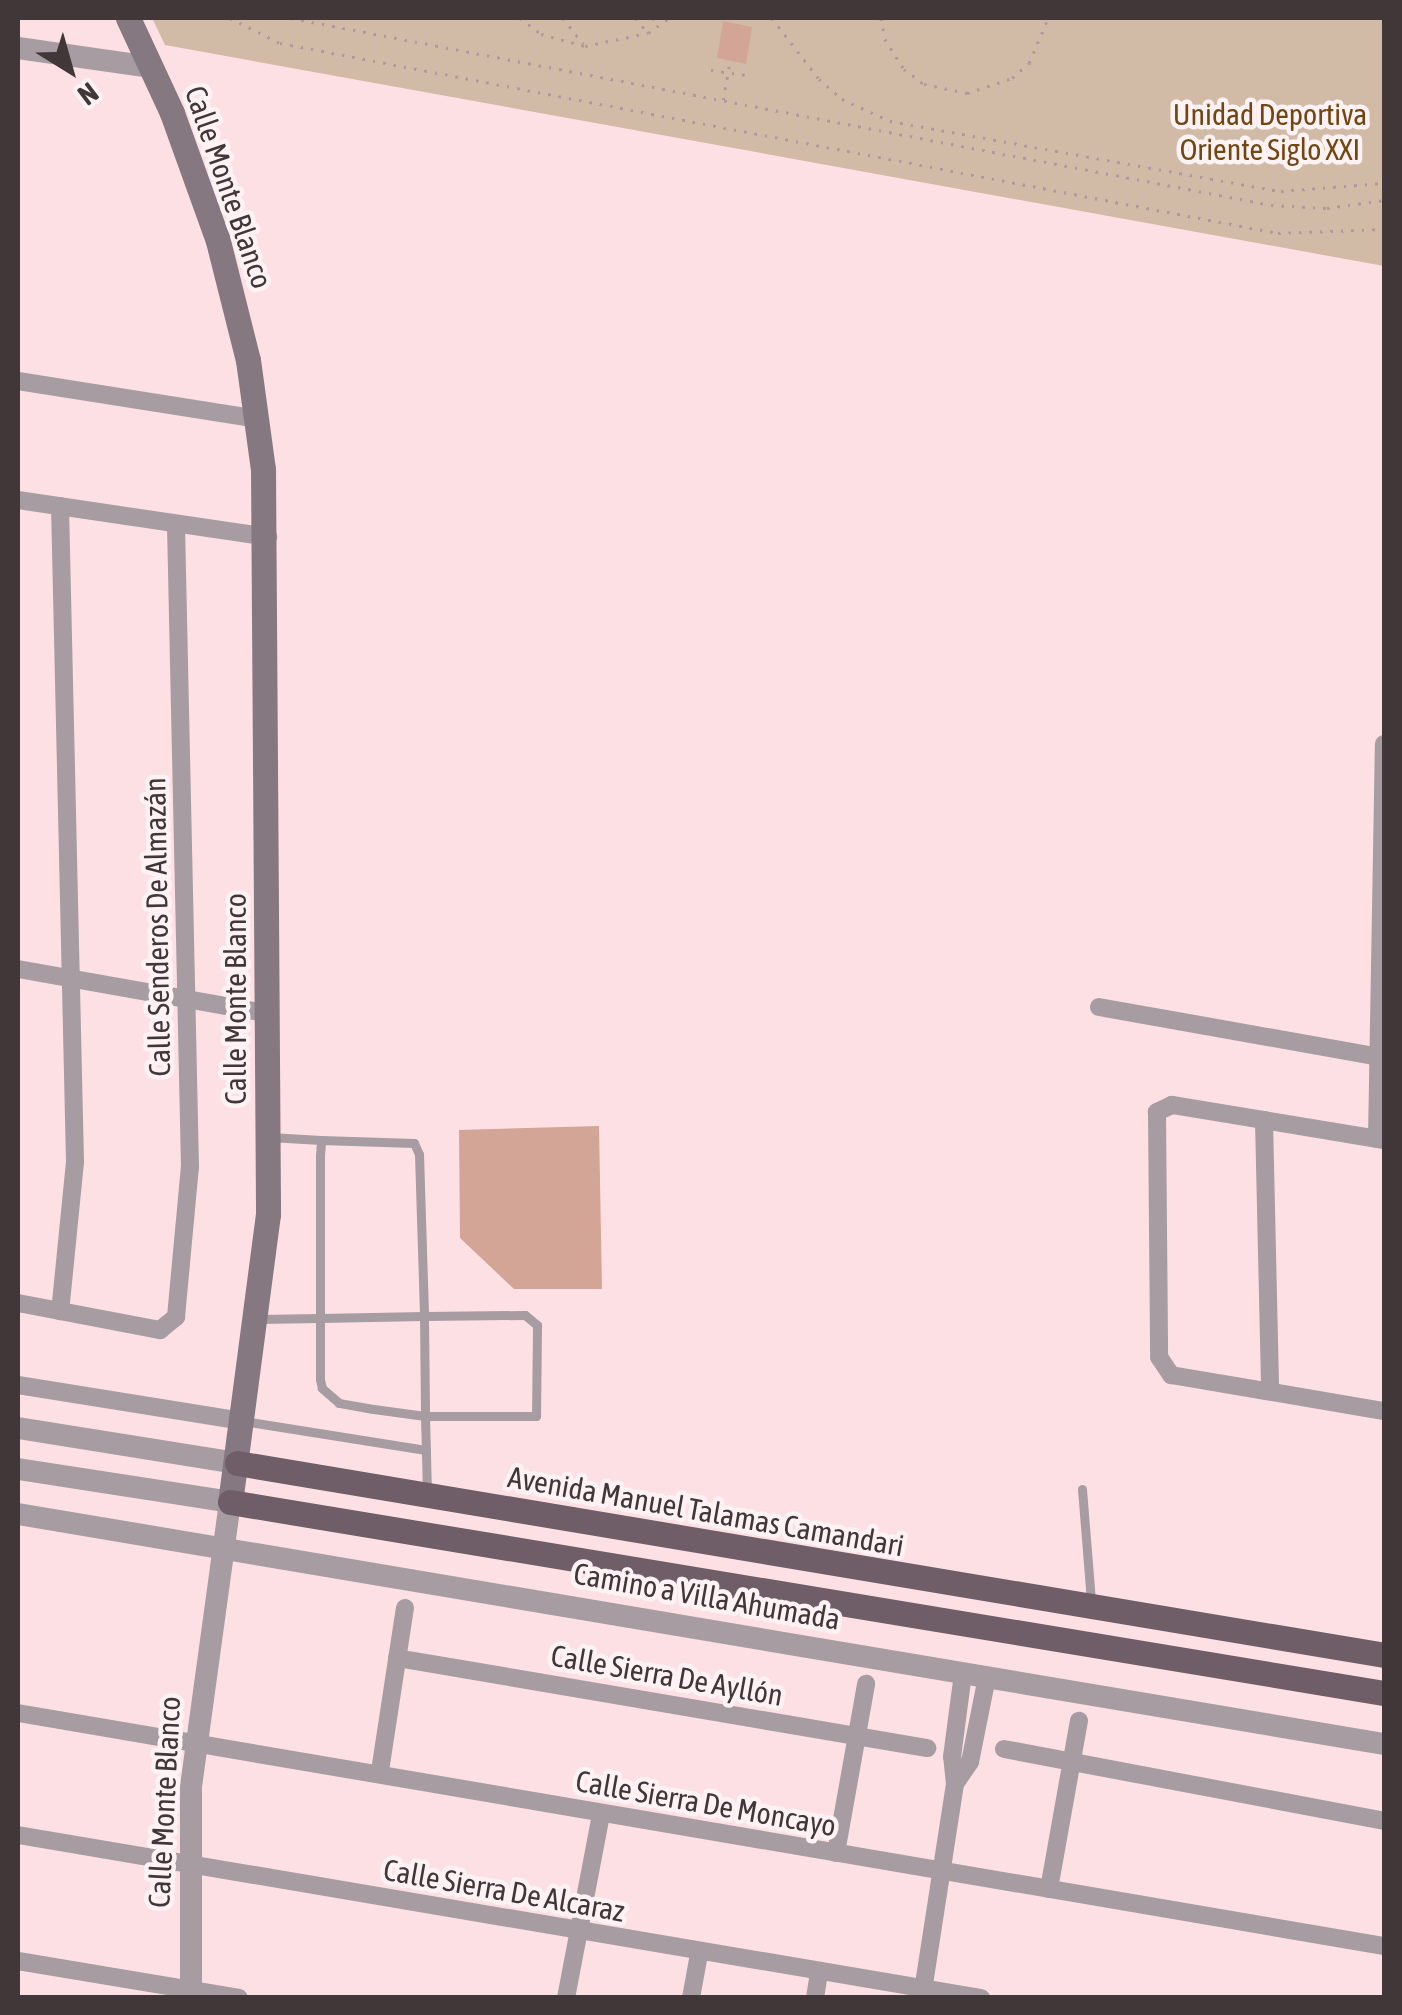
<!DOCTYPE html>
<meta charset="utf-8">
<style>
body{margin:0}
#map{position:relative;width:1402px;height:2015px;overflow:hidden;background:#fde0e4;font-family:"Asap Condensed",sans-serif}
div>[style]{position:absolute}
.green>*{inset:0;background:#d1bba6}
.building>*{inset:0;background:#d3a597}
.path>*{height:2.5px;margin-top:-1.25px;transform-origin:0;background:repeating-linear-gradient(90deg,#ae999c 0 2.5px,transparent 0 10.5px)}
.service>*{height:9px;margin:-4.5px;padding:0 4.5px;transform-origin:4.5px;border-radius:4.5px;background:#a69ca2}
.minor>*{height:18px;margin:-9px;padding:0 9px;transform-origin:9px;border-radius:9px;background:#a69ca2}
.tertiary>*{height:22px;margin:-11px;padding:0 11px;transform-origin:11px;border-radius:11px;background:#a69ca2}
.secondary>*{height:25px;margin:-12.5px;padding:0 12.5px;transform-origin:12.5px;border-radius:12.5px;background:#867880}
.primary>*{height:25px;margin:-12.5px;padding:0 12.5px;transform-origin:12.5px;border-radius:12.5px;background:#6f5e68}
span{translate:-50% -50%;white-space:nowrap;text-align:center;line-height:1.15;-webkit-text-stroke:9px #fef2f4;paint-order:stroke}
.park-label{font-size:30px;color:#724610}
.street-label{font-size:30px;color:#413638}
.frame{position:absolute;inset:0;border:20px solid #413638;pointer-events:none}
.north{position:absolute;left:20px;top:20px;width:100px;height:100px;-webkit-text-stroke:8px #fef2f4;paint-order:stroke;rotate:143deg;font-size:28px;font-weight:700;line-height:40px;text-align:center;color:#413638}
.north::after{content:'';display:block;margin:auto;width:35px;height:45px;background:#413638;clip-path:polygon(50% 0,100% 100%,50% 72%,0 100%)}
</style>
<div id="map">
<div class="green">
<i style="clip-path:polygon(152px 18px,1384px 18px,1384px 266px,165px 45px)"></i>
</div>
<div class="building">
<i style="clip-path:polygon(723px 21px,752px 27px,746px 64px,717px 58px)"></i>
<i style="clip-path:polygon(599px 1126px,602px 1289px,514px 1289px,460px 1238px,459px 1130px)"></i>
</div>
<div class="path">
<i style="left:230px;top:18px;width:56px;rotate:26.6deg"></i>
<i style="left:280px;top:43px;width:1016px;rotate:10.78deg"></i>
<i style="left:1278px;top:233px;width:106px;rotate:-2.2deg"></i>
<i style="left:291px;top:18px;width:998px;rotate:10.8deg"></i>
<i style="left:1271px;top:205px;width:56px;rotate:3.1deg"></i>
<i style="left:1327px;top:208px;width:58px;rotate:-8deg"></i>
<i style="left:520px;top:18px;width:26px;rotate:37deg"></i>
<i style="left:541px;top:34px;width:46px;rotate:15.3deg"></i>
<i style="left:585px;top:46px;width:64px;rotate:-11.7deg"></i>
<i style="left:648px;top:33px;width:26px;rotate:-36deg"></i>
<i style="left:563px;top:18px;width:33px;rotate:52deg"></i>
<i style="left:636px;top:18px;width:18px;rotate:52deg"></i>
<i style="left:653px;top:18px;width:9px;rotate:54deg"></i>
<i style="left:772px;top:18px;width:77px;rotate:52.4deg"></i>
<i style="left:819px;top:79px;width:30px;rotate:41deg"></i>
<i style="left:842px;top:99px;width:53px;rotate:24.6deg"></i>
<i style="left:890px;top:121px;width:397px;rotate:10.2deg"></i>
<i style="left:1281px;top:191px;width:103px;rotate:-4.4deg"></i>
<i style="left:881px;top:18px;width:21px;rotate:79deg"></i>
<i style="left:885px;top:39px;width:36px;rotate:58deg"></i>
<i style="left:904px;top:69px;width:25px;rotate:37deg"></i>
<i style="left:924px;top:84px;width:44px;rotate:11.8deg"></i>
<i style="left:967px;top:93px;width:47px;rotate:-18.4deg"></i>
<i style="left:1012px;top:78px;width:23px;rotate:-41deg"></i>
<i style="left:1029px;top:63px;width:49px;rotate:-67.1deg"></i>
<i style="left:711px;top:70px;width:37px;rotate:8deg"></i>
<i style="left:723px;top:100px;width:40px;rotate:-80deg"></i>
</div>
<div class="service">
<i style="left:269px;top:1137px;width:52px;rotate:3.3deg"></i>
<i style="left:259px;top:1319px;width:61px;rotate:-0.9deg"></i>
<i style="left:320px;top:1318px;width:104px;rotate:-1.1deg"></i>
<i style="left:424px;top:1316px;width:101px;rotate:-0.6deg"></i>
<i style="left:525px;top:1315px;width:16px;rotate:40deg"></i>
<i style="left:537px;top:1325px;width:91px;rotate:90.6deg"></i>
<i style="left:536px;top:1416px;width:111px;rotate:180deg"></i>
<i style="left:425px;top:1416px;width:52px;rotate:-172.3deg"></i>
<i style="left:373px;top:1409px;width:35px;rotate:-170deg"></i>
<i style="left:339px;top:1403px;width:23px;rotate:-139deg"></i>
<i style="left:322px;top:1388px;width:9px;rotate:-103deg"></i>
<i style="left:320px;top:1379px;width:223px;rotate:-90deg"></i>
<i style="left:320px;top:1156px;width:16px;rotate:-86deg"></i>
<i style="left:321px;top:1140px;width:93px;rotate:1.8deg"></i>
<i style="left:414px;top:1143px;width:12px;rotate:66deg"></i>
<i style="left:419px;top:1154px;width:162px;rotate:88.2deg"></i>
<i style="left:424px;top:1316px;width:100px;rotate:89.4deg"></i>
<i style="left:425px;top:1416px;width:78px;rotate:88.5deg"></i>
<i style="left:243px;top:1421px;width:185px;rotate:9deg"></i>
<i style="left:1082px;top:1489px;width:111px;rotate:85.4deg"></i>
</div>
<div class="minor">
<i style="left:18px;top:381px;width:244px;rotate:9deg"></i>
<i style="left:18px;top:500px;width:253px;rotate:8.4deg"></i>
<i style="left:60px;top:506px;width:656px;rotate:88.69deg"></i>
<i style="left:75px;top:1162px;width:150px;rotate:95.7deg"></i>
<i style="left:18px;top:969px;width:252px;rotate:10.1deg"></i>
<i style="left:1099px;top:1007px;width:290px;rotate:10.1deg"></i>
<i style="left:1264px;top:1120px;width:271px;rotate:88.7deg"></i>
<i style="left:1377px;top:1139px;width:395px;rotate:-89deg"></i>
<i style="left:1384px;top:1140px;width:215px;rotate:-170.6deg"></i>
<i style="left:1172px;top:1105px;width:17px;rotate:155deg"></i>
<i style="left:1157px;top:1112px;width:245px;rotate:89.5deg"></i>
<i style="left:1159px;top:1357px;width:22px;rotate:56deg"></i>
<i style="left:1171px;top:1375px;width:216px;rotate:9.6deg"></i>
<i style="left:18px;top:1303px;width:145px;rotate:10.8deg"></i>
<i style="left:160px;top:1330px;width:21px;rotate:-39deg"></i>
<i style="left:176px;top:1317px;width:151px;rotate:-84.7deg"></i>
<i style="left:190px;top:1167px;width:643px;rotate:-91.25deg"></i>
<i style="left:18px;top:1385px;width:228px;rotate:9.1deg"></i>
<i style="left:397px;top:1658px;width:538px;rotate:9.64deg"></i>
<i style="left:18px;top:1713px;width:1386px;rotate:9.68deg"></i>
<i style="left:1004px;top:1749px;width:387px;rotate:10.7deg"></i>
<i style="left:380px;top:1771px;width:165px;rotate:-81.3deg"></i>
<i style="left:955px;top:1784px;width:27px;rotate:-56deg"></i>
<i style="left:970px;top:1762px;width:87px;rotate:-78.7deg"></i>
<i style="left:18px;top:1835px;width:977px;rotate:9.61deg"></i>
<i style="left:836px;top:1853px;width:172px;rotate:-79.9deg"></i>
<i style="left:1049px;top:1889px;width:171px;rotate:-79.9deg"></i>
<i style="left:18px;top:1961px;width:224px;rotate:9.5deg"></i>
<i style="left:922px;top:1997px;width:216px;rotate:-81.2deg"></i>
<i style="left:955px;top:1784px;width:27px;rotate:-96deg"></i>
<i style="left:952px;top:1757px;width:85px;rotate:-82.5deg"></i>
<i style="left:566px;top:1998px;width:187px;rotate:-79.2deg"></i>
<i style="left:691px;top:1998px;width:45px;rotate:-79.7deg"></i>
<i style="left:815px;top:1998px;width:26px;rotate:-81deg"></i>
</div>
<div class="tertiary">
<i style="left:18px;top:48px;width:135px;rotate:8.1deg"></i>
<i style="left:18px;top:1428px;width:222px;rotate:9.1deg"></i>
<i style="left:18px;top:1469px;width:215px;rotate:8.8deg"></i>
<i style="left:230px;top:1502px;width:286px;rotate:97.8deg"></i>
<i style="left:191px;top:1785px;width:213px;rotate:90deg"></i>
<i style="left:18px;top:1514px;width:1385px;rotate:9.56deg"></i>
</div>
<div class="secondary">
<i style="left:128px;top:18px;width:105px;rotate:65.1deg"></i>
<i style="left:172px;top:113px;width:136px;rotate:70.2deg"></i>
<i style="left:218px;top:241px;width:123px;rotate:75.9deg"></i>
<i style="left:248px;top:360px;width:111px;rotate:82.2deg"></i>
<i style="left:263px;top:470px;width:744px;rotate:89.61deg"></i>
<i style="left:268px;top:1214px;width:290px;rotate:97.5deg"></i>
</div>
<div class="primary">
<i style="left:237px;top:1463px;width:1163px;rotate:9.5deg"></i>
<i style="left:230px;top:1502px;width:1170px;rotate:9.4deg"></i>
</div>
<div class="park-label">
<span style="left:1270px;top:131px">Unidad Deportiva<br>Oriente Siglo XXI</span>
</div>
<div class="street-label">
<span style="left:229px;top:187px;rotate:71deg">Calle Monte Blanco</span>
<span style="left:157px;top:927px;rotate:-91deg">Calle Senderos De Almazán</span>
<span style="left:235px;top:999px;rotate:-90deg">Calle Monte Blanco</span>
<span style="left:706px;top:1511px;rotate:10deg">Avenida Manuel Talamas Camandari</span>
<span style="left:707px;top:1596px;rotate:10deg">Camino a Villa Ahumada</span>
<span style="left:667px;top:1675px;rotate:10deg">Calle Sierra De Ayllón</span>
<span style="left:164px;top:1802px;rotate:-87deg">Calle Monte Blanco</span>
<span style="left:706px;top:1803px;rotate:10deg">Calle Sierra De Moncayo</span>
<span style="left:504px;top:1890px;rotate:10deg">Calle Sierra De Alcaraz</span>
</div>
<div class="frame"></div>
<div class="north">N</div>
</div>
